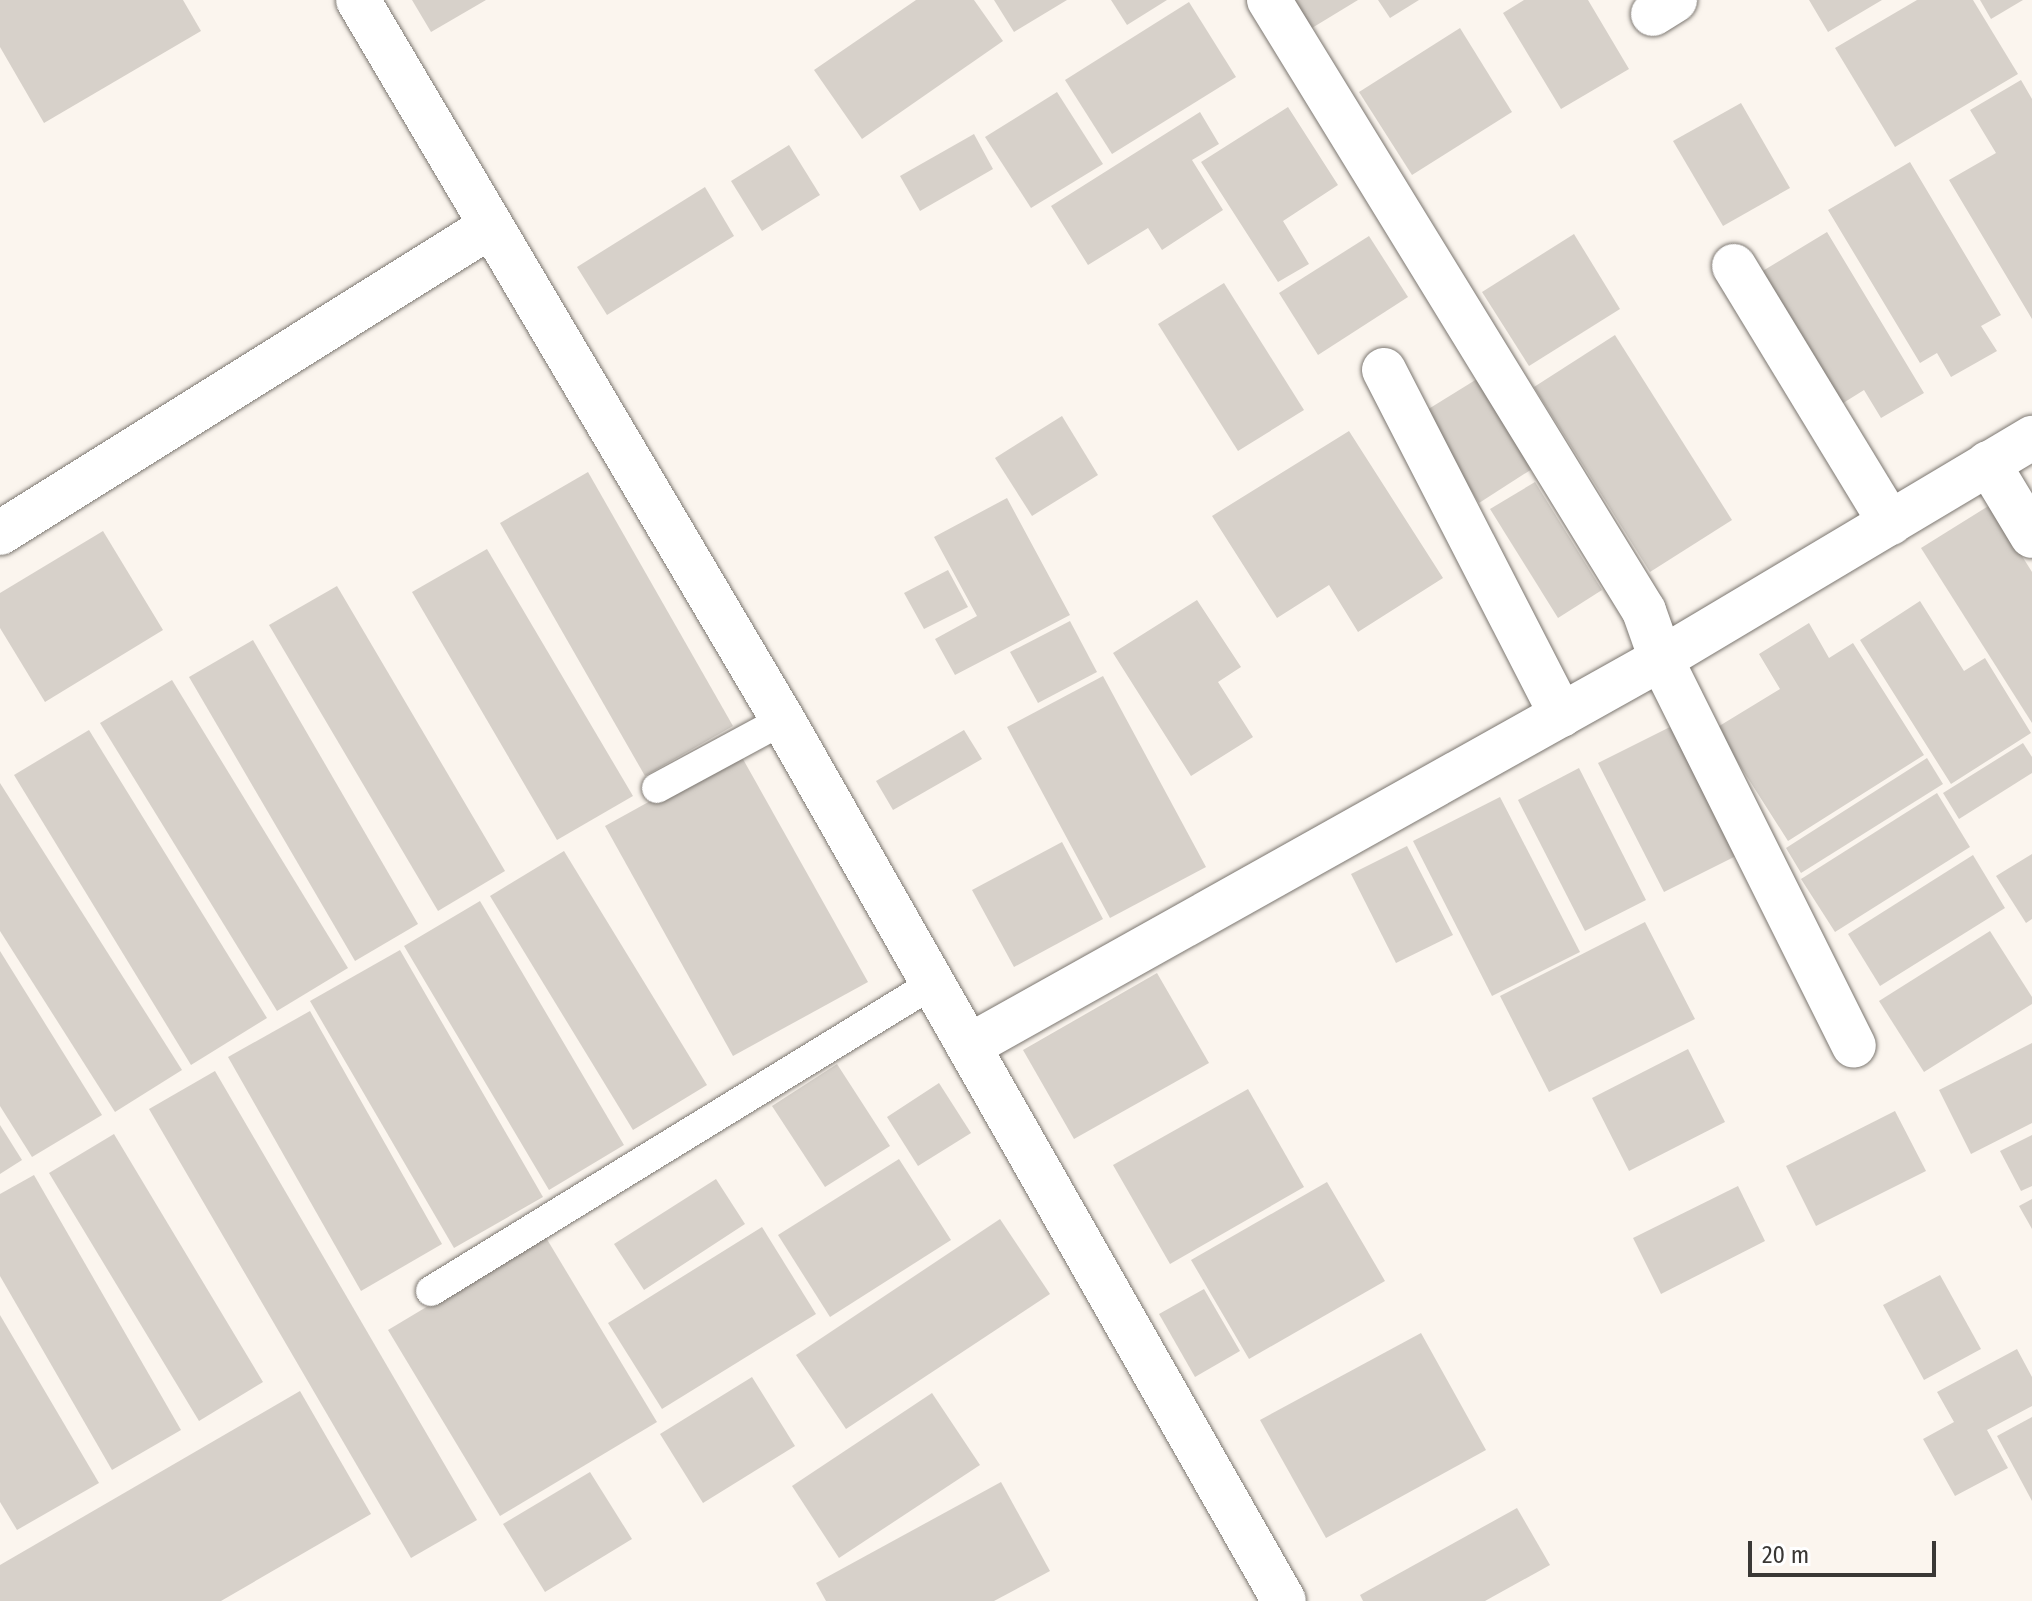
<!DOCTYPE html>
<style>
body{margin:0}
#map{position:relative;width:2032px;height:1601px;overflow:hidden;background:#fbf5ee;font-family:"Fira Sans Condensed",sans-serif}
div>[style]{position:absolute}
.building>*{inset:0;background:#d7d1ca}
.roads{filter:drop-shadow(0 0 2px #7c7771) drop-shadow(0 0 2px #7c7771)}
.service>*{height:30px;margin:-15px;padding:0 15px;transform-origin:15px;border-radius:15px;background:#fff}
.minor>*{height:44px;margin:-22px;padding:0 22px;transform-origin:22px;border-radius:22px;background:#fff}
span{translate:-50% -50%;white-space:nowrap;text-align:center;line-height:1.15;-webkit-text-stroke:8px #fff;paint-order:stroke}
.scale{position:absolute;left:1748px;top:1541px;width:188px;height:36px;box-sizing:border-box;border:4px solid #3a3835;border-top:0;padding-left:10px;font-size:24px;line-height:28px;white-space:nowrap;color:#3a3835;-webkit-text-stroke:6px #fff;paint-order:stroke}
</style>
<div id="map">
<div class="building">
<i style="clip-path:polygon(0 0,183px 0,201px 31px,44px 123px,0 47px)"></i>
<i style="clip-path:polygon(412px 0,486px 0,431px 32px)"></i>
<i style="clip-path:polygon(916px 0,974px 0,1003px 41px,862px 139px,814px 70px)"></i>
<i style="clip-path:polygon(994px 0,1067px 0,1014px 32px)"></i>
<i style="clip-path:polygon(1111px 0,1167px 0,1127px 25px)"></i>
<i style="clip-path:polygon(1288px 0,1358px 0,1307px 31px)"></i>
<i style="clip-path:polygon(1378px 0,1419px 0,1390px 18px)"></i>
<i style="clip-path:polygon(1524px 0,1588px 0,1629px 69px,1561px 109px,1503px 13px)"></i>
<i style="clip-path:polygon(1809px 0,1882px 0,1828px 32px)"></i>
<i style="clip-path:polygon(1917px 0,1973px 0,2018px 74px,1895px 147px,1835px 48px)"></i>
<i style="clip-path:polygon(1980px 0,2023px 0,1991px 19px)"></i>
<i style="clip-path:polygon(1189px 2px,1236px 77px,1112px 154px,1065px 80px)"></i>
<i style="clip-path:polygon(1460px 28px,1512px 112px,1412px 175px,1359px 92px)"></i>
<i style="clip-path:polygon(2021px 80px,2032px 99px,2032px 319px,1949px 180px,1996px 153px,1970px 110px)"></i>
<i style="clip-path:polygon(1057px 92px,1103px 164px,1031px 208px,985px 137px)"></i>
<i style="clip-path:polygon(1741px 103px,1790px 188px,1723px 226px,1673px 141px)"></i>
<i style="clip-path:polygon(1288px 107px,1338px 185px,1283px 221px,1309px 264px,1278px 282px,1201px 162px)"></i>
<i style="clip-path:polygon(1200px 112px,1219px 144px,1192px 160px,1223px 210px,1162px 250px,1148px 228px,1088px 265px,1051px 206px)"></i>
<i style="clip-path:polygon(974px 134px,993px 169px,920px 211px,900px 176px)"></i>
<i style="clip-path:polygon(789px 145px,820px 195px,762px 231px,731px 181px)"></i>
<i style="clip-path:polygon(1910px 162px,2001px 315px,1981px 326px,1997px 351px,1951px 377px,1937px 353px,1920px 363px,1828px 210px)"></i>
<i style="clip-path:polygon(705px 187px,734px 236px,607px 315px,577px 267px)"></i>
<i style="clip-path:polygon(1827px 232px,1924px 393px,1881px 418px,1864px 390px,1840px 405px,1761px 272px)"></i>
<i style="clip-path:polygon(1574px 234px,1620px 309px,1529px 366px,1482px 292px)"></i>
<i style="clip-path:polygon(1369px 236px,1408px 297px,1318px 355px,1279px 293px)"></i>
<i style="clip-path:polygon(1224px 283px,1304px 410px,1238px 451px,1158px 324px)"></i>
<i style="clip-path:polygon(1615px 335px,1732px 520px,1650px 572px,1534px 387px)"></i>
<i style="clip-path:polygon(1477px 379px,1532px 469px,1479px 503px,1422px 413px)"></i>
<i style="clip-path:polygon(1062px 416px,1098px 475px,1032px 516px,995px 458px)"></i>
<i style="clip-path:polygon(1349px 431px,1443px 578px,1358px 632px,1329px 585px,1277px 618px,1212px 516px)"></i>
<i style="clip-path:polygon(588px 472px,733px 726px,645px 776px,500px 523px)"></i>
<i style="clip-path:polygon(1535px 482px,1602px 590px,1558px 618px,1490px 509px)"></i>
<i style="clip-path:polygon(1007px 498px,1070px 615px,955px 675px,935px 639px,977px 616px,934px 537px)"></i>
<i style="clip-path:polygon(1990px 505px,2032px 572px,2032px 723px,1921px 548px)"></i>
<i style="clip-path:polygon(103px 531px,163px 630px,45px 702px,0 628px,0 593px)"></i>
<i style="clip-path:polygon(487px 549px,633px 796px,557px 840px,412px 592px)"></i>
<i style="clip-path:polygon(948px 570px,968px 607px,924px 629px,904px 593px)"></i>
<i style="clip-path:polygon(337px 586px,505px 871px,438px 911px,269px 625px)"></i>
<i style="clip-path:polygon(1197px 600px,1241px 667px,1218px 682px,1253px 737px,1191px 776px,1113px 653px)"></i>
<i style="clip-path:polygon(1920px 601px,1964px 671px,1985px 658px,2031px 733px,1951px 784px,1860px 640px)"></i>
<i style="clip-path:polygon(1070px 621px,1097px 672px,1038px 703px,1010px 652px)"></i>
<i style="clip-path:polygon(1809px 623px,1829px 658px,1853px 643px,1924px 755px,1788px 841px,1716px 728px,1780px 689px,1759px 654px)"></i>
<i style="clip-path:polygon(253px 640px,418px 924px,355px 961px,189px 677px)"></i>
<i style="clip-path:polygon(1103px 676px,1206px 867px,1110px 918px,1007px 727px)"></i>
<i style="clip-path:polygon(172px 680px,348px 968px,277px 1011px,100px 723px)"></i>
<i style="clip-path:polygon(1672px 726px,1738px 855px,1664px 892px,1598px 763px)"></i>
<i style="clip-path:polygon(89px 730px,267px 1018px,191px 1065px,14px 775px)"></i>
<i style="clip-path:polygon(964px 730px,982px 759px,893px 810px,876px 781px)"></i>
<i style="clip-path:polygon(2023px 743px,2032px 757px,2032px 773px,1959px 819px,1943px 793px)"></i>
<i style="clip-path:polygon(739px 752px,868px 982px,733px 1056px,605px 826px)"></i>
<i style="clip-path:polygon(1927px 758px,1943px 784px,1801px 873px,1786px 848px)"></i>
<i style="clip-path:polygon(1579px 768px,1646px 900px,1585px 931px,1518px 800px)"></i>
<i style="clip-path:polygon(0 783px,182px 1070px,115px 1112px,0 931px)"></i>
<i style="clip-path:polygon(1937px 793px,1970px 847px,1835px 932px,1801px 879px)"></i>
<i style="clip-path:polygon(1500px 797px,1580px 952px,1492px 996px,1413px 841px)"></i>
<i style="clip-path:polygon(1062px 842px,1103px 919px,1014px 967px,972px 890px)"></i>
<i style="clip-path:polygon(1407px 846px,1453px 935px,1396px 963px,1351px 874px)"></i>
<i style="clip-path:polygon(564px 851px,707px 1085px,633px 1130px,490px 896px)"></i>
<i style="clip-path:polygon(2032px 854px,2032px 919px,2026px 923px,1996px 876px)"></i>
<i style="clip-path:polygon(1973px 855px,2005px 908px,1880px 986px,1848px 934px)"></i>
<i style="clip-path:polygon(480px 901px,624px 1145px,549px 1190px,404px 946px)"></i>
<i style="clip-path:polygon(1645px 922px,1695px 1019px,1549px 1092px,1500px 996px)"></i>
<i style="clip-path:polygon(1990px 931px,2032px 997px,2032px 1004px,1924px 1072px,1879px 1001px)"></i>
<i style="clip-path:polygon(400px 950px,543px 1197px,454px 1248px,310px 1001px)"></i>
<i style="clip-path:polygon(0 951px,102px 1115px,32px 1157px,0 1106px)"></i>
<i style="clip-path:polygon(1157px 973px,1209px 1063px,1074px 1139px,1023px 1050px)"></i>
<i style="clip-path:polygon(310px 1011px,442px 1244px,361px 1291px,228px 1057px)"></i>
<i style="clip-path:polygon(2032px 1043px,2032px 1123px,1971px 1154px,1939px 1090px)"></i>
<i style="clip-path:polygon(1688px 1049px,1725px 1122px,1629px 1171px,1592px 1098px)"></i>
<i style="clip-path:polygon(837px 1064px,890px 1146px,825px 1187px,772px 1106px)"></i>
<i style="clip-path:polygon(215px 1071px,477px 1520px,411px 1558px,149px 1109px)"></i>
<i style="clip-path:polygon(939px 1083px,971px 1133px,918px 1166px,887px 1117px)"></i>
<i style="clip-path:polygon(1248px 1089px,1304px 1187px,1170px 1264px,1113px 1165px)"></i>
<i style="clip-path:polygon(1895px 1111px,1926px 1171px,1816px 1226px,1786px 1166px)"></i>
<i style="clip-path:polygon(0 1125px,22px 1160px,0 1174px)"></i>
<i style="clip-path:polygon(114px 1134px,263px 1382px,199px 1421px,49px 1173px)"></i>
<i style="clip-path:polygon(2032px 1135px,2032px 1186px,2021px 1191px,2000px 1151px)"></i>
<i style="clip-path:polygon(899px 1159px,951px 1240px,830px 1317px,778px 1235px)"></i>
<i style="clip-path:polygon(34px 1175px,181px 1430px,112px 1470px,0 1276px,0 1194px)"></i>
<i style="clip-path:polygon(716px 1179px,745px 1224px,644px 1290px,614px 1244px)"></i>
<i style="clip-path:polygon(1327px 1182px,1385px 1281px,1249px 1359px,1191px 1260px)"></i>
<i style="clip-path:polygon(1738px 1186px,1765px 1241px,1661px 1294px,1633px 1238px)"></i>
<i style="clip-path:polygon(2032px 1199px,2032px 1229px,2019px 1206px)"></i>
<i style="clip-path:polygon(1000px 1219px,1050px 1294px,846px 1429px,796px 1355px)"></i>
<i style="clip-path:polygon(762px 1227px,816px 1314px,662px 1409px,608px 1323px)"></i>
<i style="clip-path:polygon(545px 1236px,657px 1422px,500px 1516px,388px 1330px)"></i>
<i style="clip-path:polygon(1940px 1275px,1981px 1349px,1924px 1380px,1883px 1305px)"></i>
<i style="clip-path:polygon(1204px 1289px,1240px 1351px,1195px 1377px,1159px 1314px)"></i>
<i style="clip-path:polygon(0 1315px,99px 1483px,17px 1530px,0 1502px)"></i>
<i style="clip-path:polygon(1421px 1333px,1486px 1450px,1326px 1538px,1260px 1420px)"></i>
<i style="clip-path:polygon(2017px 1349px,2032px 1377px,2032px 1406px,1987px 1430px,2008px 1468px,1955px 1496px,1923px 1439px,1954px 1422px,1937px 1392px)"></i>
<i style="clip-path:polygon(752px 1377px,795px 1446px,703px 1503px,660px 1434px)"></i>
<i style="clip-path:polygon(300px 1391px,371px 1514px,221px 1601px,0 1601px,0 1565px)"></i>
<i style="clip-path:polygon(932px 1393px,980px 1465px,839px 1558px,792px 1486px)"></i>
<i style="clip-path:polygon(2032px 1417px,2032px 1501px,1997px 1436px)"></i>
<i style="clip-path:polygon(590px 1472px,632px 1539px,545px 1592px,503px 1524px)"></i>
<i style="clip-path:polygon(1001px 1482px,1050px 1571px,994px 1601px,826px 1601px,816px 1583px)"></i>
<i style="clip-path:polygon(1517px 1508px,1550px 1565px,1485px 1601px,1363px 1601px,1360px 1595px)"></i>
</div>
<div class="roads">
<div class="service">
<i style="left:657px;top:788px;width:143px;rotate:-28.4deg"></i>
<i style="left:431px;top:1291px;width:588px;rotate:-31.5deg"></i>
</div>
<div class="minor">
<i style="left:358px;top:0;width:836px;rotate:59.45deg"></i>
<i style="left:783px;top:720px;width:1013px;rotate:60.37deg"></i>
<i style="left:1269px;top:0;width:717px;rotate:58.46deg"></i>
<i style="left:1644px;top:611px;width:51px;rotate:70.5deg"></i>
<i style="left:1661px;top:659px;width:432px;rotate:63.5deg"></i>
<i style="left:1653px;top:14px;width:26px;rotate:-32deg"></i>
<i style="left:1734px;top:266px;width:301px;rotate:58.7deg"></i>
<i style="left:1384px;top:370px;width:388px;rotate:62.8deg"></i>
<i style="left:1988px;top:463px;width:85px;rotate:58.9deg"></i>
<i style="left:0;top:533px;width:579px;rotate:-32.02deg"></i>
<i style="left:969px;top:1046px;width:793px;rotate:-29.22deg"></i>
<i style="left:1661px;top:659px;width:432px;rotate:-30.8deg"></i>
</div>
</div>
<div class="scale">20 m</div>
</div>
